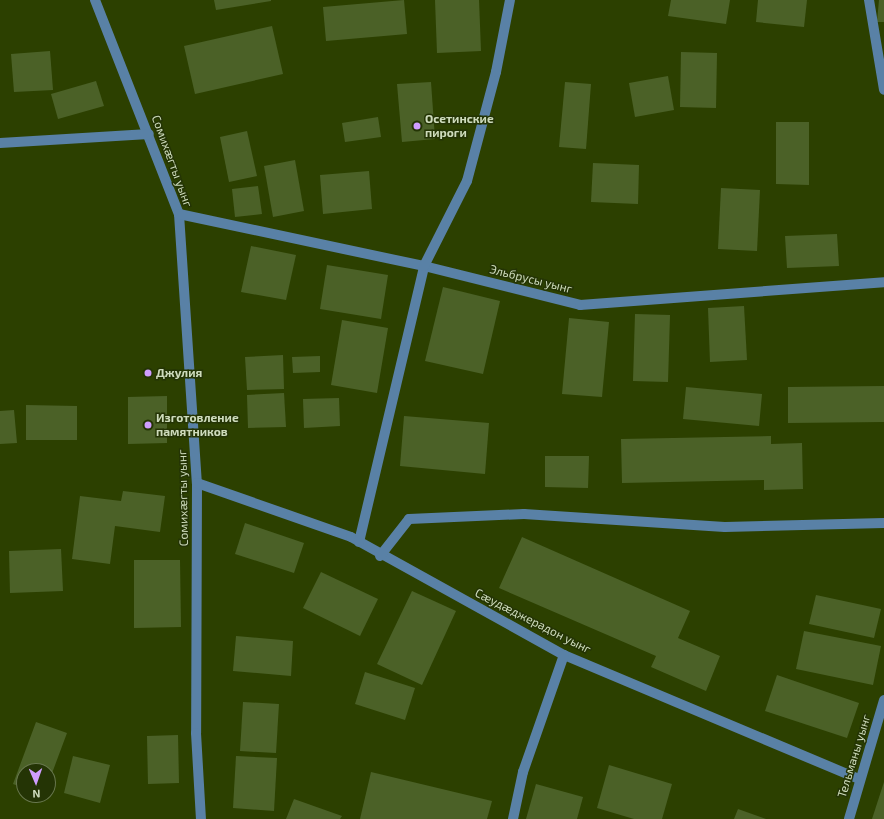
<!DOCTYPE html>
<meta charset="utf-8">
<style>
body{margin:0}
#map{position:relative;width:884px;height:819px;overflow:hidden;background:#2c4000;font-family:"Exo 2",sans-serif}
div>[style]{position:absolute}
.building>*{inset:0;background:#4b6127}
.minor>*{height:10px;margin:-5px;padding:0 5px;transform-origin:5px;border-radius:5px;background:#5981a6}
.dots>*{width:11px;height:11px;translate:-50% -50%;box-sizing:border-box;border:2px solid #243405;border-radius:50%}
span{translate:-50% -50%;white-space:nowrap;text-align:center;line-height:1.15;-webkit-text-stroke:3px #243405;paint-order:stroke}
.poi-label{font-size:12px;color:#cedbbc;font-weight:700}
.left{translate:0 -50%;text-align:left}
.street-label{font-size:12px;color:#cedbbc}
.north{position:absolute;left:16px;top:763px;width:40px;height:40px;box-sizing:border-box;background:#243405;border:1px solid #68774e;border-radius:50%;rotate:178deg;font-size:11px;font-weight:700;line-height:16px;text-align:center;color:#cedbbc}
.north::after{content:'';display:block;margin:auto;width:14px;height:18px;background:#cf9dff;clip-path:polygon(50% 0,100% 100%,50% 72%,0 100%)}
</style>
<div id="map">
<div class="building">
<i style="clip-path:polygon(214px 0,271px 0,271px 1px,216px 10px)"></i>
<i style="clip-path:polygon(404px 0,407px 34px,326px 41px,323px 7px)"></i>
<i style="clip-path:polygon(435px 0,479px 0,481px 51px,437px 53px)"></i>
<i style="clip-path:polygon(671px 0,730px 0,726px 24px,668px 16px)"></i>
<i style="clip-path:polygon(758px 0,807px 0,804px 27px,756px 22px)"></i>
<i style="clip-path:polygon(879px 0,884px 0,884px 22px,877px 22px)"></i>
<i style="clip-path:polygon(272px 26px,283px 74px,195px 94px,184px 46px)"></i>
<i style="clip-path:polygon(50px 51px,53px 90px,14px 92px,11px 54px)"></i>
<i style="clip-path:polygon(681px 52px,717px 53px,716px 108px,680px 107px)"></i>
<i style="clip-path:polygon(668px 76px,674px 110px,635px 117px,629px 83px)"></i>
<i style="clip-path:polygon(96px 81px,104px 106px,58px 119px,51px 94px)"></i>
<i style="clip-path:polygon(431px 82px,435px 139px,402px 142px,397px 84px)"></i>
<i style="clip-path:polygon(565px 82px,591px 84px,586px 149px,559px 147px)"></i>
<i style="clip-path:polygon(378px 117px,381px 137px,345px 142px,342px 123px)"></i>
<i style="clip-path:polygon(776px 122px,809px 122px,809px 185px,776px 184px)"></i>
<i style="clip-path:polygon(247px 131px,257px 176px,229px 182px,220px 137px)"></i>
<i style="clip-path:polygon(295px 160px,304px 211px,273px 217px,264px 166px)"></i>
<i style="clip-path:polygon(593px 163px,639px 165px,638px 204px,591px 202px)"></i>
<i style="clip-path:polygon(369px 171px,372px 209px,323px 214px,320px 175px)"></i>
<i style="clip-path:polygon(258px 186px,262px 214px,235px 217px,232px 189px)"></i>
<i style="clip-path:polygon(721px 188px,760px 190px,757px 251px,718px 249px)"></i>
<i style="clip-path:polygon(837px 234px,839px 266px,787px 268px,785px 236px)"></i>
<i style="clip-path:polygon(251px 246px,296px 255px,286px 300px,241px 292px)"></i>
<i style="clip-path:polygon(327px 265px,388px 275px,381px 319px,320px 309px)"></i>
<i style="clip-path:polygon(443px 287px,500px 301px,483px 374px,425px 361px)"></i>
<i style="clip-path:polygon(744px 306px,747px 360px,710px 362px,708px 308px)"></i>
<i style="clip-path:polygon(635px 314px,670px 315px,668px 382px,633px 381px)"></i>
<i style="clip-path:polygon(569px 318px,609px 322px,602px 397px,562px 394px)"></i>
<i style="clip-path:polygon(342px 320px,388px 328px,377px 393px,331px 385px)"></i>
<i style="clip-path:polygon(283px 355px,284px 389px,247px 390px,245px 357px)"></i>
<i style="clip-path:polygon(320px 356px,320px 372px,293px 373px,292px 357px)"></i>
<i style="clip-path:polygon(884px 386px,884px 422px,788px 423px,788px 387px)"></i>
<i style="clip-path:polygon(686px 387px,762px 394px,759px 426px,683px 419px)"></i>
<i style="clip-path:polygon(284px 393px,286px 427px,248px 428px,247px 395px)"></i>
<i style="clip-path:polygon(167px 396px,167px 443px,128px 444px,128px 397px)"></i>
<i style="clip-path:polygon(339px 398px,340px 426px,304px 428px,303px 399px)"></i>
<i style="clip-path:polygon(26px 405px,77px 406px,77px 440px,26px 440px)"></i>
<i style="clip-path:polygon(14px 410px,17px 443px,0 444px,0 411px)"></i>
<i style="clip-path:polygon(404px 416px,489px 423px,485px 474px,400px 466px)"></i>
<i style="clip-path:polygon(771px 436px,771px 444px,802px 443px,803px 489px,764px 490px,764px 480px,622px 483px,621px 439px)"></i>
<i style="clip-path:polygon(545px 456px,589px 456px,588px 488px,545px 487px)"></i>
<i style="clip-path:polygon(123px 491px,165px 496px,160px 532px,115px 526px,110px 564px,72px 559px,80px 496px,121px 501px)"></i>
<i style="clip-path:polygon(245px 523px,304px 543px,294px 573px,235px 554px)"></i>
<i style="clip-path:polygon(522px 537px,690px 611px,678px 638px,720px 656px,706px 691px,651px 667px,656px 656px,499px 588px)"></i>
<i style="clip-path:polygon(61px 549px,63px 591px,10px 593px,9px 551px)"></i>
<i style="clip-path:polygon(134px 560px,180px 560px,181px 627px,134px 628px)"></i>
<i style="clip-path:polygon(321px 572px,378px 599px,360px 636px,303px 608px)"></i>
<i style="clip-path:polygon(412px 591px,456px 611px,422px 685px,377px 664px)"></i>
<i style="clip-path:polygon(816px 595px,881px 609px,874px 638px,809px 624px)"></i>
<i style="clip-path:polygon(804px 631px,881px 646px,873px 685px,796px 669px)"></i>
<i style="clip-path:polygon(236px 636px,293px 641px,291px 676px,233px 671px)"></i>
<i style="clip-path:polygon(365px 672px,415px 688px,405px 720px,355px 704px)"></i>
<i style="clip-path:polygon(777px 675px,859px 703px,847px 738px,765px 711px)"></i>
<i style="clip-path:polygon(243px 702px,279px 704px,276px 753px,240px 751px)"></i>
<i style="clip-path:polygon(36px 722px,67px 733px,48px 784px,48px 771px,24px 771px,24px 788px,13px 784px)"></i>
<i style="clip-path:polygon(178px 735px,179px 783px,148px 784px,147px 736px)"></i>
<i style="clip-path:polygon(73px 756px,110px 765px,100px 803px,64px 793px)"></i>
<i style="clip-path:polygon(236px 756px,277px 758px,274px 811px,233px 808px)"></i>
<i style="clip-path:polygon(609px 765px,672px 784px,662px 819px,634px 819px,597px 808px)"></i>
<i style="clip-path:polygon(371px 772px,492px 801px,487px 819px,360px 819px)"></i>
<i style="clip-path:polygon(884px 782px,884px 819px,872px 819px)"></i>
<i style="clip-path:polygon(536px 784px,583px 797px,577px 819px,526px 819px)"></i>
<i style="clip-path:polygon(294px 799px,342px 816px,340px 819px,286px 819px)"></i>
<i style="clip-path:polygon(738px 809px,766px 819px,734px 819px)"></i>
</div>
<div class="minor">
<i style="left:95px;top:0;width:230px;rotate:68.6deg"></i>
<i style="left:179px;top:214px;width:270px;rotate:86.2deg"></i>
<i style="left:197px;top:483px;width:250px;rotate:90.2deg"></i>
<i style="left:196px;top:733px;width:86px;rotate:86.7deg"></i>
<i style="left:869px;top:0;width:91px;rotate:80.5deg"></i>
<i style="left:0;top:143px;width:149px;rotate:-3.5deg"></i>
<i style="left:179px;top:214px;width:250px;rotate:12deg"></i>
<i style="left:424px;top:266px;width:161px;rotate:14deg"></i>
<i style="left:580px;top:305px;width:305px;rotate:-4.3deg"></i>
<i style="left:197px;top:483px;width:163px;rotate:19.3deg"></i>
<i style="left:351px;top:537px;width:244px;rotate:29deg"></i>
<i style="left:564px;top:655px;width:320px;rotate:22.8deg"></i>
<i style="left:359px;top:542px;width:284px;rotate:-76.7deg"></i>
<i style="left:424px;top:266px;width:95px;rotate:-63.2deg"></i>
<i style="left:467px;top:181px;width:113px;rotate:-75.1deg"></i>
<i style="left:496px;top:72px;width:73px;rotate:-79deg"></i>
<i style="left:380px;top:556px;width:47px;rotate:-51.9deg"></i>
<i style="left:409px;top:519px;width:115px;rotate:-2.5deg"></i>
<i style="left:524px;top:514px;width:201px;rotate:3.7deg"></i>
<i style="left:725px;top:527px;width:159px;rotate:-1.4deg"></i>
<i style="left:513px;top:819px;width:48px;rotate:-78deg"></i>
<i style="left:523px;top:772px;width:124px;rotate:-70.7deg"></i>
<i style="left:849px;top:819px;width:124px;rotate:-73.6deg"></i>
</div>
<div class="dots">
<i style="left:417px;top:126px;background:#cf9dff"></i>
<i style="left:148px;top:373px;background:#cf9dff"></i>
<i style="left:148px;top:425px;background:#cf9dff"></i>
</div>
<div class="poi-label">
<span class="left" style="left:425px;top:126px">Осетинские<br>пироги</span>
<span class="left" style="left:156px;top:373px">Джулия</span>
<span class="left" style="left:156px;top:425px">Изготовление<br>памятников</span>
</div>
<div class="street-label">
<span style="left:172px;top:161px;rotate:70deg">Сомихæгты уынг</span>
<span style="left:531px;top:279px;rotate:14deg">Эльбрусы уынг</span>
<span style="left:183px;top:498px;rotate:-91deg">Сомихæгты уынг</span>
<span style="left:533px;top:621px;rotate:27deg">Сæудæджерадон уынг</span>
<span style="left:854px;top:756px;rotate:-73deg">Тельманы уынг</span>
</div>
<div class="north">N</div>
</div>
